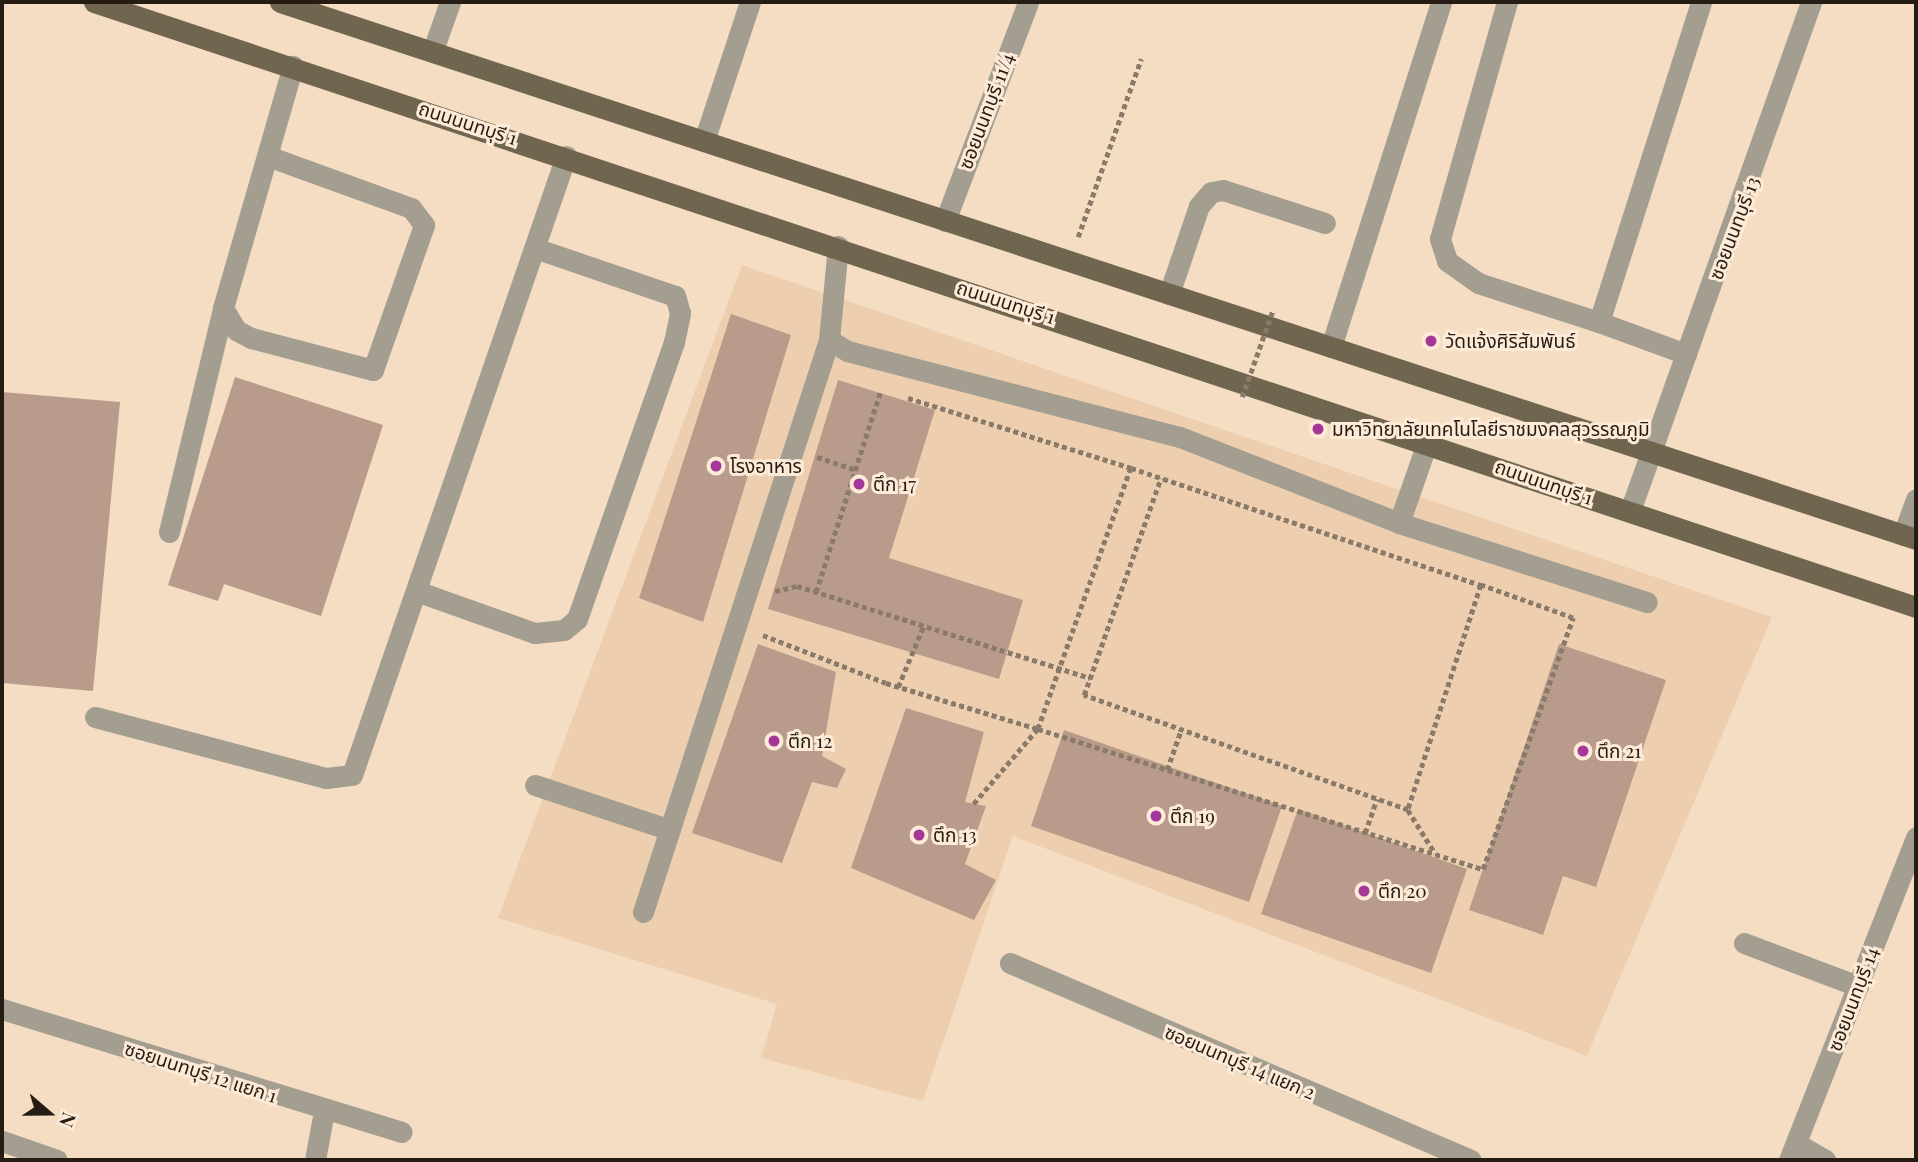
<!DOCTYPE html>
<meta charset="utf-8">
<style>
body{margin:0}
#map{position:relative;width:1918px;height:1162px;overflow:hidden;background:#f5ddc4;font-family:"Playfair Display","Noto Sans Thai",serif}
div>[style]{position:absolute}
.built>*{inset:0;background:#edcfb0}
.building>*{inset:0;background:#b99b8b}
.path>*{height:4.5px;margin-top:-2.25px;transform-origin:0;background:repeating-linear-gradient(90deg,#8a7a69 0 5px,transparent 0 8.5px)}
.minor>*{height:21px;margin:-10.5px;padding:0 10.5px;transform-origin:10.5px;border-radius:10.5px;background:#a49e91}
.major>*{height:21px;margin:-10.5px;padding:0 10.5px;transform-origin:10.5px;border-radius:10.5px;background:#706650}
.path-bridge>*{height:4.5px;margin-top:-2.25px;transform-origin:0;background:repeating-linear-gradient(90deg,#8a7a69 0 5px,transparent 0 8.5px)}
.dots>*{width:19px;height:19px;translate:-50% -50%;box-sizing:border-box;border:4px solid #feebd7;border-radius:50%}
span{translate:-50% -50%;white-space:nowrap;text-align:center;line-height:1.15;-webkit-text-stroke:6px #feebd7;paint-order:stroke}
.street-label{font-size:19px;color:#251d14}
.poi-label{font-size:19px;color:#251d14}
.left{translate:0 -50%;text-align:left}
.frame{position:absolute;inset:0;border:4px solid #251d14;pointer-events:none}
.north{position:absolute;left:14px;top:1078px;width:70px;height:70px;-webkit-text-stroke:5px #feebd7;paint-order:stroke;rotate:110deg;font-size:19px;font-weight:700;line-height:28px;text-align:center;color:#251d14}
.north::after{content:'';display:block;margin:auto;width:24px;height:32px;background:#251d14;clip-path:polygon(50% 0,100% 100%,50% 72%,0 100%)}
</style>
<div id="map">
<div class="built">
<i style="clip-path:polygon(742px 265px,1772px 617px,1587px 1056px,1013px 836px,923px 1101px,761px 1058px,777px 1004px,498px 918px)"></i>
</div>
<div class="building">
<i style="clip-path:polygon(731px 314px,791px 335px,703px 622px,639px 598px)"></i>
<i style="clip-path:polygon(235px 377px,383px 425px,321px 616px,224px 584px,218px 601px,168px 585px)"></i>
<i style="clip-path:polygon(838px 380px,935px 410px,889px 558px,1023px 600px,999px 679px,768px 609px)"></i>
<i style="clip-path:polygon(2px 392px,120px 402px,93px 691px,2px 683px)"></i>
<i style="clip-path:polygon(758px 644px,836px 672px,822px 756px,846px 769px,837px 788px,812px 782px,782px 863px,692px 833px)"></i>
<i style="clip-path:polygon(1559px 644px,1666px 680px,1596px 887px,1563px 876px,1543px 935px,1469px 910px)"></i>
<i style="clip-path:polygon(906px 708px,984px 732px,965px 802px,986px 806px,965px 864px,996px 880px,974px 920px,851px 868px)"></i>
<i style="clip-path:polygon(1064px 730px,1282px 806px,1249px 902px,1031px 826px)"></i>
<i style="clip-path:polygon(1298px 809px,1467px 869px,1431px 973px,1261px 914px)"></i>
</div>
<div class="path">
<i style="left:1078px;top:237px;width:189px;rotate:-70.5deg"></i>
<i style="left:908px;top:398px;width:234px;rotate:17.4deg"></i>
<i style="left:1131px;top:468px;width:369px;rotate:18.5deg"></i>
<i style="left:1481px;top:585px;width:237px;rotate:108deg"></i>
<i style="left:1408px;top:810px;width:344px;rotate:-160.5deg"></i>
<i style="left:1084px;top:695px;width:230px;rotate:-70.5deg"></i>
<i style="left:817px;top:457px;width:41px;rotate:18.4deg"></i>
<i style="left:1131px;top:468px;width:277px;rotate:109.6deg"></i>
<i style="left:1038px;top:729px;width:467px;rotate:17.5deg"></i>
<i style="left:1483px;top:869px;width:267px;rotate:-70.3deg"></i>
<i style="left:1573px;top:618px;width:98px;rotate:-160.3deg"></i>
<i style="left:775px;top:591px;width:23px;rotate:-13deg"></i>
<i style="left:797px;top:586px;width:307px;rotate:17.4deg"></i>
<i style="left:816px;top:592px;width:212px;rotate:-72.2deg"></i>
<i style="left:763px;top:635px;width:132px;rotate:21.3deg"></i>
<i style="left:886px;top:683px;width:159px;rotate:16.8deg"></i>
<i style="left:1038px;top:729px;width:99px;rotate:130.5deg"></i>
<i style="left:898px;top:687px;width:67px;rotate:-67.2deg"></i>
<i style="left:1167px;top:770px;width:42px;rotate:-70.7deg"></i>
<i style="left:1408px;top:810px;width:51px;rotate:57.9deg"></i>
<i style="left:1365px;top:833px;width:36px;rotate:-71deg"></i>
</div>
<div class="minor">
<i style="left:1507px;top:2px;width:246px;rotate:105.8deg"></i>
<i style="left:1440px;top:239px;width:23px;rotate:72deg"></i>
<i style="left:1447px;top:261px;width:38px;rotate:35deg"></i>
<i style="left:1478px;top:283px;width:127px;rotate:17.9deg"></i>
<i style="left:433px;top:50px;width:51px;rotate:-70.5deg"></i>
<i style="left:704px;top:141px;width:146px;rotate:-71.7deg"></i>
<i style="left:945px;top:221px;width:234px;rotate:-69.2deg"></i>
<i style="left:838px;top:246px;width:94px;rotate:95.5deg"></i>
<i style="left:829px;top:340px;width:21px;rotate:31deg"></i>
<i style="left:847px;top:351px;width:344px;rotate:14.5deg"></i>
<i style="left:1180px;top:437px;width:235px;rotate:21.4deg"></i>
<i style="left:1399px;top:523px;width:85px;rotate:-70.7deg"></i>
<i style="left:1169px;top:294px;width:93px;rotate:-71.2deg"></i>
<i style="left:1199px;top:206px;width:18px;rotate:-49deg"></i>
<i style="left:1211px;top:192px;width:12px;rotate:-9deg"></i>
<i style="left:1223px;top:190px;width:107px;rotate:17.9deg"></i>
<i style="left:223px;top:308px;width:26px;rotate:59deg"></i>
<i style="left:236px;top:330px;width:17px;rotate:28deg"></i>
<i style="left:251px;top:338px;width:126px;rotate:14.7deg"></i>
<i style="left:373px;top:370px;width:154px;rotate:-70.6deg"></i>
<i style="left:424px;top:225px;width:21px;rotate:-127deg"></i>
<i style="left:411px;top:208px;width:153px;rotate:-160.1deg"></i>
<i style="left:1331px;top:347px;width:362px;rotate:-72.3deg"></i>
<i style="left:1686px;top:354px;width:93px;rotate:-159.8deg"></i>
<i style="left:1599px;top:322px;width:336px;rotate:-72.3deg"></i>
<i style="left:1630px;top:511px;width:540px;rotate:-70.42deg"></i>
<i style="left:1399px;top:523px;width:260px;rotate:17.7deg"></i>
<i style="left:169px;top:532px;width:230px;rotate:-76.4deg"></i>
<i style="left:223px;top:308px;width:252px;rotate:-73.9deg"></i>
<i style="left:1903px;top:535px;width:38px;rotate:-70deg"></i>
<i style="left:419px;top:592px;width:123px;rotate:19.5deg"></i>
<i style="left:535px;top:633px;width:29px;rotate:-6deg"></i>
<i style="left:564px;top:630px;width:17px;rotate:-40deg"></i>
<i style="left:577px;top:619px;width:293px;rotate:-70.7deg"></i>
<i style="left:674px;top:342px;width:30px;rotate:-78deg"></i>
<i style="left:680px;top:313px;width:18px;rotate:-106deg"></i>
<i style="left:675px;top:296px;width:148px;rotate:-161.1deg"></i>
<i style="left:95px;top:717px;width:239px;rotate:14.8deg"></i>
<i style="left:326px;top:778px;width:26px;rotate:-7deg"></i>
<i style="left:352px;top:775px;width:655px;rotate:-70.93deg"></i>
<i style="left:535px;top:785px;width:142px;rotate:18.4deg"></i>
<i style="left:643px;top:912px;width:601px;rotate:-71.99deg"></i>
<i style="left:1744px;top:943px;width:122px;rotate:20.7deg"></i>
<i style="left:1010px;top:963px;width:501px;rotate:23.14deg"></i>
<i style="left:2px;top:1009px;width:418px;rotate:17.1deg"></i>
<i style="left:2px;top:1141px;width:58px;rotate:19.1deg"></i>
<i style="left:1796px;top:1143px;width:34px;rotate:30deg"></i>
<i style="left:315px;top:1160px;width:50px;rotate:-79.6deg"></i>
<i style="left:1789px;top:1160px;width:347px;rotate:-68.5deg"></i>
</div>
<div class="major">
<i style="left:94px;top:2px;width:1920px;rotate:18.37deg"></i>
<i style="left:280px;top:2px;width:1722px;rotate:18.17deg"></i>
</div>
<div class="path-bridge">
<i style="left:1242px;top:397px;width:92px;rotate:-70.4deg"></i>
</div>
<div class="dots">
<i style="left:1431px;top:341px;background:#a43898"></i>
<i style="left:1318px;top:429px;background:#a43898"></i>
<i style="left:716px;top:466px;background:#a43898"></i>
<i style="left:859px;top:484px;background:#a43898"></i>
<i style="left:774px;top:741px;background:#a43898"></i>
<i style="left:1583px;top:751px;background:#a43898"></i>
<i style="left:1156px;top:816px;background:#a43898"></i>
<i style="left:919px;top:835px;background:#a43898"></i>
<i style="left:1364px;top:891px;background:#a43898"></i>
</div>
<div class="street-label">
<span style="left:986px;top:111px;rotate:-69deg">ซอยนนทบุรี 11/4</span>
<span style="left:468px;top:123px;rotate:18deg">ถนนนนทบุรี 1</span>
<span style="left:1734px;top:228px;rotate:-69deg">ซอยนนทบุรี 13</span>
<span style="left:1006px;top:302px;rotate:18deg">ถนนนนทบุรี 1</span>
<span style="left:1544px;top:482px;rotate:19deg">ถนนนนทบุรี 1</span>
<span style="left:1853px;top:999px;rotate:-69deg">ซอยนนทบุรี 14</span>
<span style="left:1240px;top:1062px;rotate:23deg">ซอยนนทบุรี 14 แยก 2</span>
<span style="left:201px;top:1072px;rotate:18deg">ซอยนนทบุรี 12 แยก 1</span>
</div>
<div class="poi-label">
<span class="left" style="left:1445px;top:341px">วัดแจ้งศิริสัมพันธ์</span>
<span class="left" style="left:1332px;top:429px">มหาวิทยาลัยเทคโนโลยีราชมงคลสุวรรณภูมิ</span>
<span class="left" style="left:730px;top:466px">โรงอาหาร</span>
<span class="left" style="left:873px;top:484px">ตึก 17</span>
<span class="left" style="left:788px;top:741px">ตึก 12</span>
<span class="left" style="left:1597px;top:751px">ตึก 21</span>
<span class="left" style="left:1170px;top:816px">ตึก 19</span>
<span class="left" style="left:933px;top:835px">ตึก 13</span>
<span class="left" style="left:1378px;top:891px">ตึก 20</span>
</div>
<div class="frame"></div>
<div class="north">N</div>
</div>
